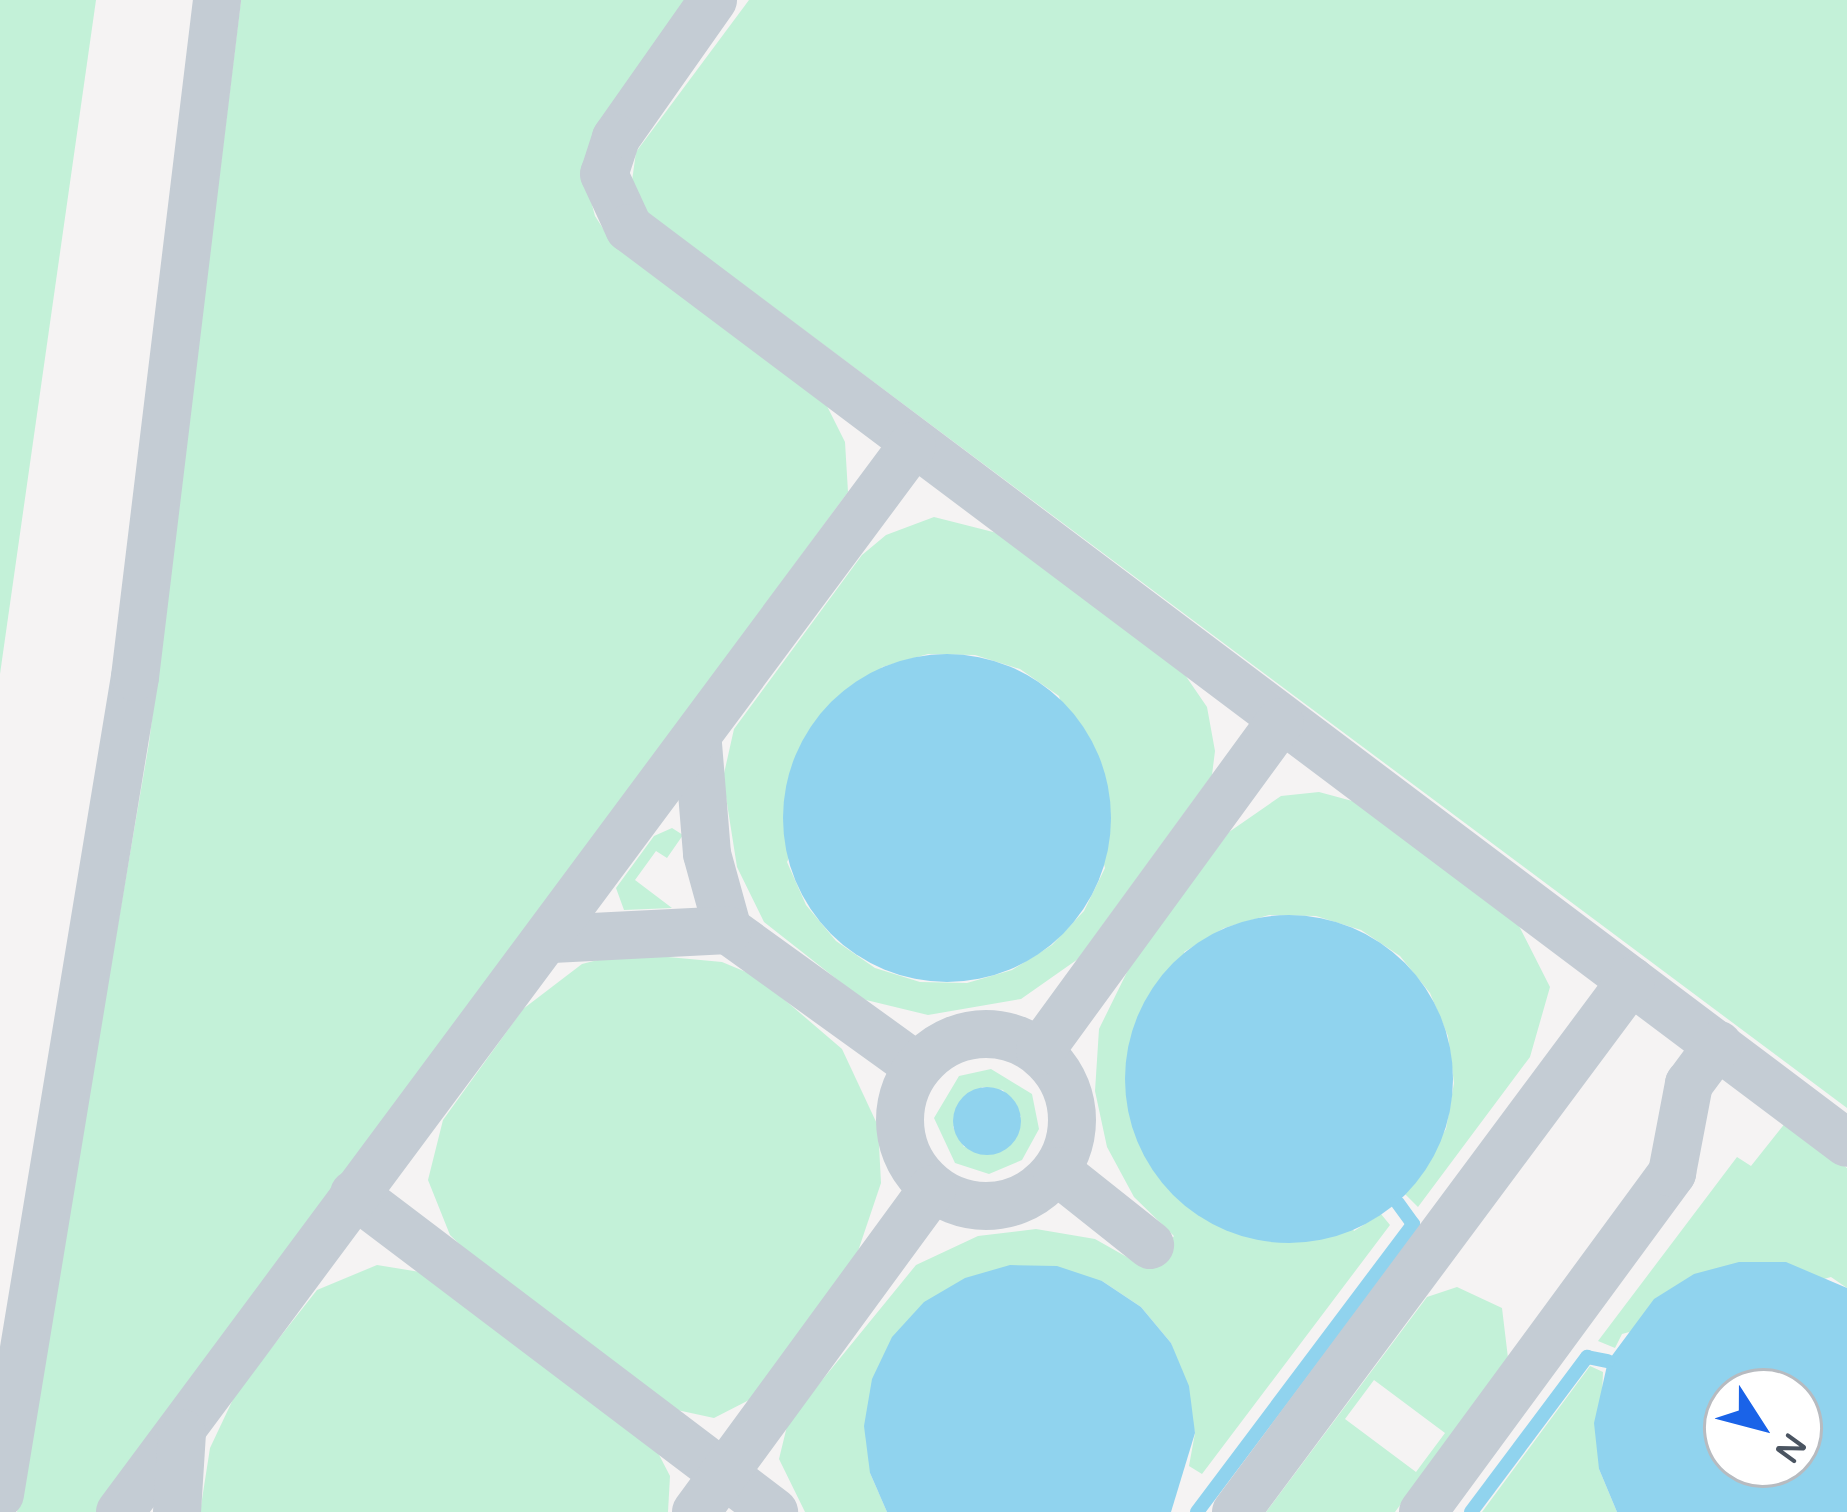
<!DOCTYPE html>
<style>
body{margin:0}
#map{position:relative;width:1847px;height:1512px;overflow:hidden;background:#f5f3f3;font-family:"Varela Round",sans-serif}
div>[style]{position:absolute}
.green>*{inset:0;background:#c3f1d8}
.water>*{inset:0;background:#90d3ee}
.round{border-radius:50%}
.stream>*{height:14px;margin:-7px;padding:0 7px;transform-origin:7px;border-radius:7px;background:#90d3ee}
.minor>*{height:48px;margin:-24px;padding:0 24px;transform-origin:24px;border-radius:24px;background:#c4ccd4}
.minor>.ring{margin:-24px;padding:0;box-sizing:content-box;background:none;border:48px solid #c4ccd4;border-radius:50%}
span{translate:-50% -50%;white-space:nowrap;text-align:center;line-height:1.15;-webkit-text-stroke:9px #fff;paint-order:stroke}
.north{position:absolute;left:1703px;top:1368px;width:120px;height:120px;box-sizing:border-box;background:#fff;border:3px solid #b7bbc0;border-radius:50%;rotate:126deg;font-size:33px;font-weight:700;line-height:48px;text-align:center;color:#4a5461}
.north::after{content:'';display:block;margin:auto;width:42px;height:54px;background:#1a63e8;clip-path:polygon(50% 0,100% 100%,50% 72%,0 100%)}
</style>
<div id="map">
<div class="green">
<i style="clip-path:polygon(0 0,96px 0,0 674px)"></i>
<i style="clip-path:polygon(241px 0,688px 0,588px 190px,595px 216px,611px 241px,826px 404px,845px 442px,848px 492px,97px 1512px,17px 1512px,149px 743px)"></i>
<i style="clip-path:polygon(749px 0,1847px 0,1847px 1108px,643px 210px,632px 181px,636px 152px)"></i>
<i style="clip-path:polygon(evenodd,934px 517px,1001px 534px,1181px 669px,1207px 707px,1215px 751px,1212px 775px,1078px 959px,1021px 999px,928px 1015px,862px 999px,764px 922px,737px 867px,723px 778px,734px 729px,862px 555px,886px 535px,934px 517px,928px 654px,975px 655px,1020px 669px,1059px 696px,1105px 868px,1084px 911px,1052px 945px,1012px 970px,967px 983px,920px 982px,875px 968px,836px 941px,806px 905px,787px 862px,882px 667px,928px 654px)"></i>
<i style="clip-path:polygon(1319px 792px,1356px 802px,1518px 924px,1550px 987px,1530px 1057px,1418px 1207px,1405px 1194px,1446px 1129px,1454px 1083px,1448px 1036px,1430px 993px,1400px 956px,1361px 930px,1316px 916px,1269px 915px,1224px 928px,1184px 952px,1354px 1231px,1381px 1214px,1390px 1225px,1202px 1474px,1189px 1466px,1195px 1433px,1171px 1343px,1141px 1307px,1102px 1281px,870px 1473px,887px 1512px,805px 1512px,779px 1459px,788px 1422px,916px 1265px,978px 1236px,1036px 1229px,1095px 1239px,1148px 1269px,1174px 1236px,1134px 1197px,1107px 1147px,1095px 1091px,1099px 1029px,1131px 964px,1229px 832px,1281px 796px)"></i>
<i style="clip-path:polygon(672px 828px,683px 835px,667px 858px,656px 851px,635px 880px,672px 908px,624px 910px,616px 888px,654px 836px)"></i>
<i style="clip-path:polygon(625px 953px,722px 962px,758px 977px,842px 1049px,878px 1126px,881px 1183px,854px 1263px,753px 1398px,714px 1418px,677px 1410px,476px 1260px,450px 1235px,428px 1180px,443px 1120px,523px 1009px,582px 964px)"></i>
<i style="clip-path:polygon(evenodd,991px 1069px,1032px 1094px,1039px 1129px,1022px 1160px,989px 1174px,955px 1163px,934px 1118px,959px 1076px,991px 1069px,982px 1087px,1003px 1090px,1021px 1117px,964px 1147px,953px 1127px,982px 1087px)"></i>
<i style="clip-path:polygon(1786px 1122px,1847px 1168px,1847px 1288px,1831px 1277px,1622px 1334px,1615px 1348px,1598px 1341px,1737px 1157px,1751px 1166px)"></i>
<i style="clip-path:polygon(377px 1265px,420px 1272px,656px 1449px,670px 1476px,668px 1512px,200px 1512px,210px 1448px,236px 1393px,317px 1290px)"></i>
<i style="clip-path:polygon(evenodd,1457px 1287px,1502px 1308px,1508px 1358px,1395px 1512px,1266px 1512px,1427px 1297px,1457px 1287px,1374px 1380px,1445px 1433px,1416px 1472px,1345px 1419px,1374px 1380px)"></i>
<i style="clip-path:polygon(1590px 1366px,1603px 1372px,1599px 1469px,1617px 1512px,1482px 1512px)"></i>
</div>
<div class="water">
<i class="round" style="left:783px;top:654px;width:328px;height:328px"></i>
<i class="round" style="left:1125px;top:915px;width:328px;height:328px"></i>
<i class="round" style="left:953px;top:1087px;width:68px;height:68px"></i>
<i style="clip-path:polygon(evenodd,1739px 1262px,1786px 1262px,1847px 1288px,1847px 1512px,1617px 1512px,1599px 1469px,1594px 1423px,1608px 1361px,1654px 1299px,1694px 1274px,1739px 1262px,1727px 1392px,1799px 1392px,1799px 1464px,1727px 1464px,1727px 1392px)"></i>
<i style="clip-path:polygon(1010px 1265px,1057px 1266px,1102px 1281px,1141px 1307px,1171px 1343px,1189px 1386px,1195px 1433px,1171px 1512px,887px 1512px,870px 1473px,864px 1426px,872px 1379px,892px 1337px,924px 1302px,965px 1278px)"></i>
</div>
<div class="stream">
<i style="left:1197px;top:1512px;width:360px;rotate:-53.1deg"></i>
<i style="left:1413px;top:1224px;width:26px;rotate:-126deg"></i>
<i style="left:1471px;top:1512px;width:194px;rotate:-53.2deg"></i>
<i style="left:1587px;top:1357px;width:21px;rotate:11deg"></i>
</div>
<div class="minor">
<i style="left:713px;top:0;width:169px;rotate:125.1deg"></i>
<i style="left:616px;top:138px;width:38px;rotate:108deg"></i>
<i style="left:604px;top:174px;width:60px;rotate:65.2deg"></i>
<i style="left:629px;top:228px;width:1523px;rotate:36.92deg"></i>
<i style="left:698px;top:744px;width:110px;rotate:85.3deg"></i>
<i style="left:707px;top:854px;width:79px;rotate:74.6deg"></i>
<i style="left:728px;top:930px;width:234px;rotate:35.8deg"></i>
<i style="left:552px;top:939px;width:176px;rotate:-2.9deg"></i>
<i class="ring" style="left:900px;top:1034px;width:124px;height:124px"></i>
<i style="left:1040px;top:1051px;width:407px;rotate:-53.9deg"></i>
<i style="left:1057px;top:1171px;width:119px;rotate:38.5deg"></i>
<i style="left:354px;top:1194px;width:527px;rotate:37.13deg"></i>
<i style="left:0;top:1494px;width:828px;rotate:-80.62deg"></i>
<i style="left:135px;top:677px;width:682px;rotate:-83.09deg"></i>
<i style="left:120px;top:1512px;width:1328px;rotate:-53.39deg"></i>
<i style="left:177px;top:1512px;width:79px;rotate:-86.4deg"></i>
<i style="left:696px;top:1512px;width:400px;rotate:-53.8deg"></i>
<i style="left:1236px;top:1512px;width:662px;rotate:-53.36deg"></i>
<i style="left:1423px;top:1512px;width:421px;rotate:-53.7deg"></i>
<i style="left:1672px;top:1173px;width:91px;rotate:-79.2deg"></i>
<i style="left:1689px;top:1084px;width:49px;rotate:-53.4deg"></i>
</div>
<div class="north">N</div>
</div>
